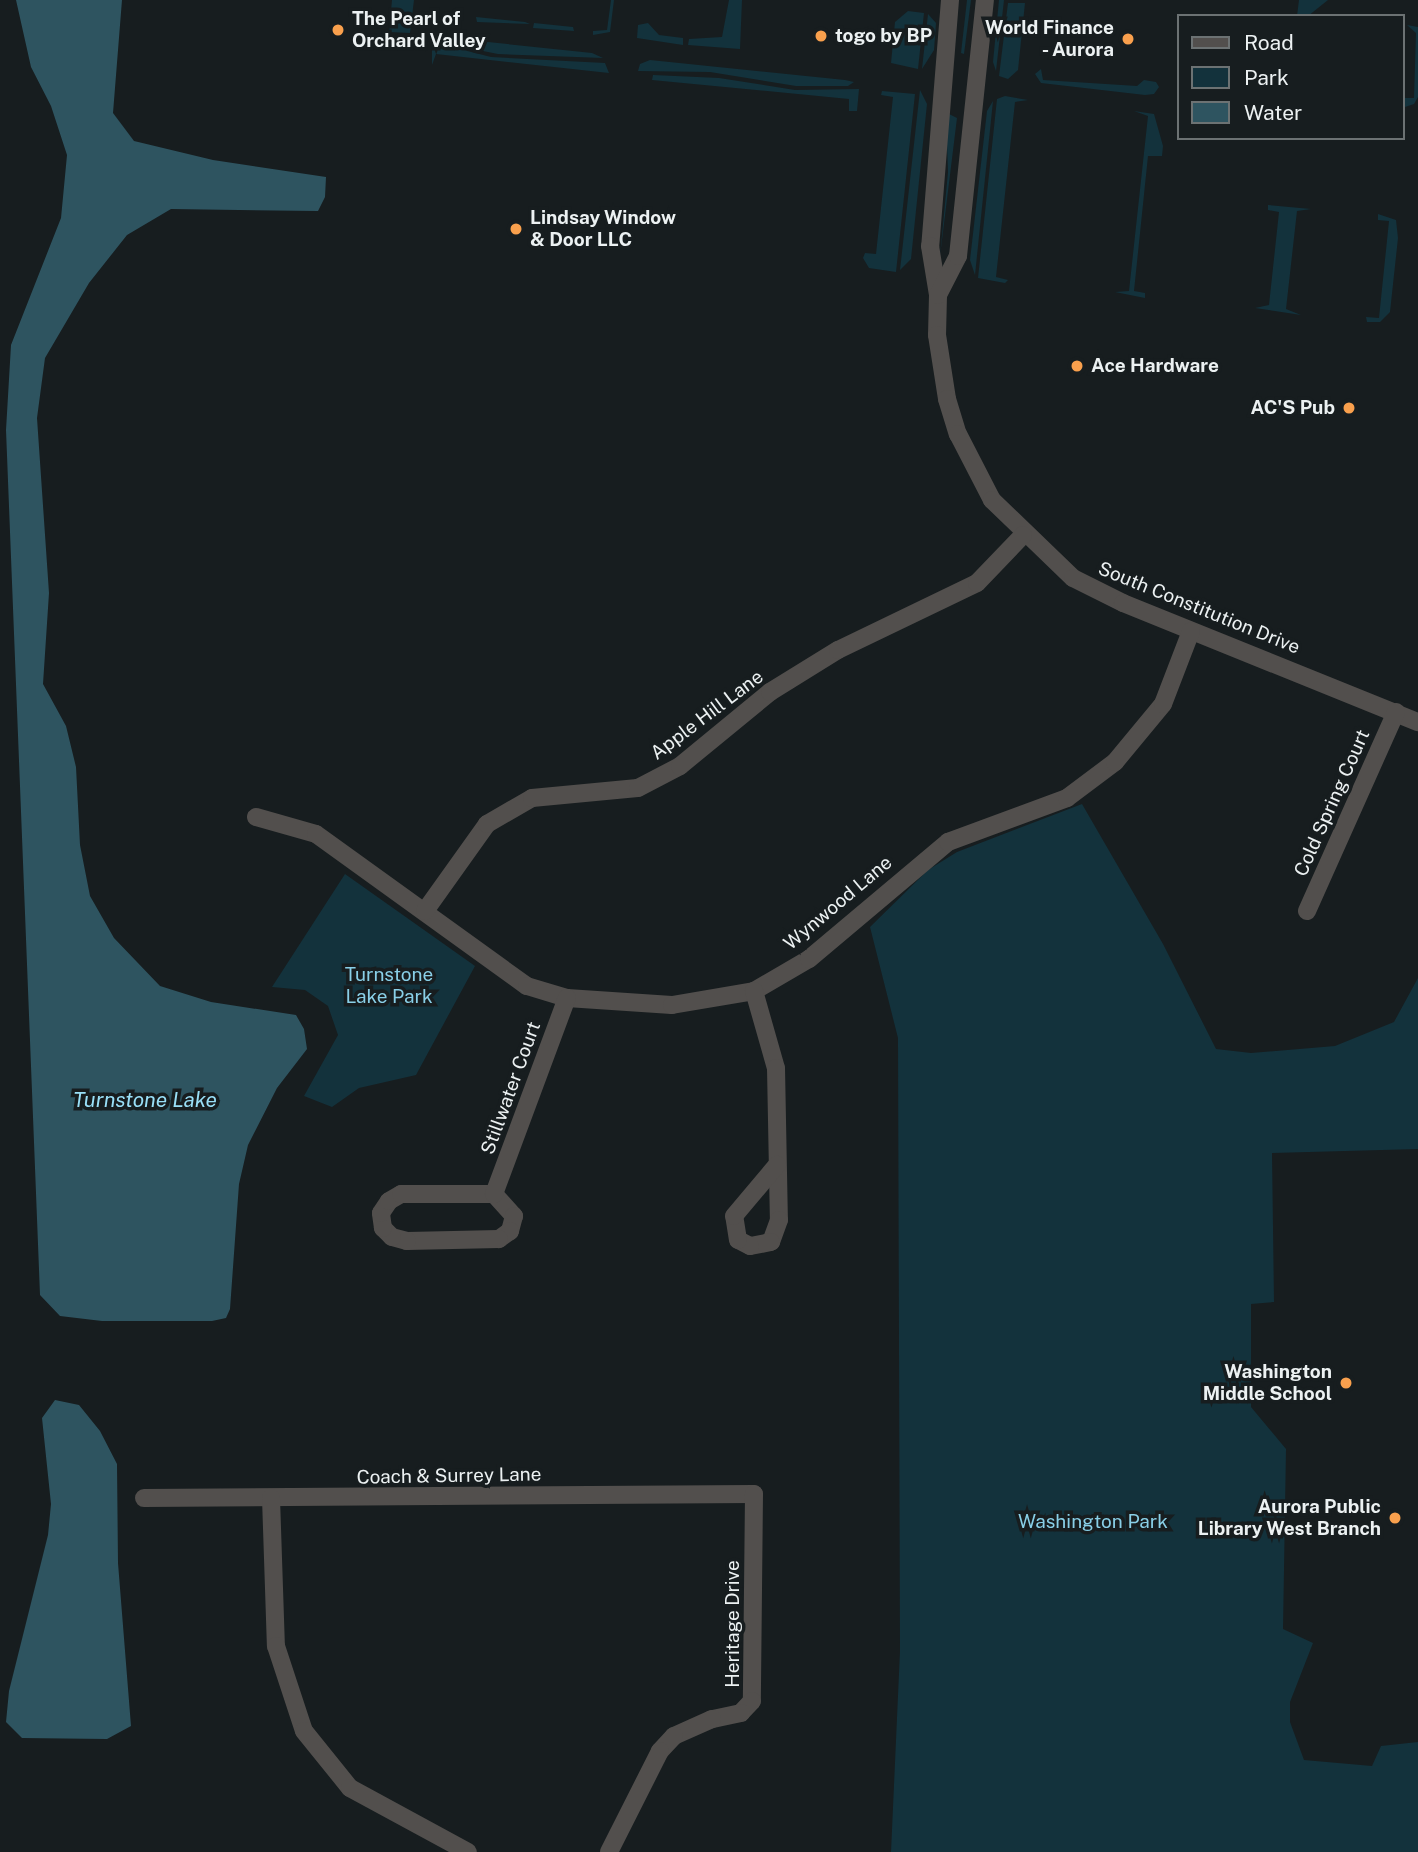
<!DOCTYPE html>
<style>
body{margin:0}
#map{position:relative;width:1418px;height:1852px;overflow:hidden;background:#171d1f;font-family:"Public Sans",sans-serif}
div>[style]{position:absolute}
.green>*{inset:0;background:#13323c}
.water>*{inset:0;background:#2e5460}
.minor>*{height:18px;margin:-9px;padding:0 9px;transform-origin:9px;border-radius:9px;background:#524f4d}
.dots>*{width:19px;height:19px;translate:-50% -50%;box-sizing:border-box;border:4px solid #171d1f;border-radius:50%}
span{translate:-50% -50%;white-space:nowrap;text-align:center;line-height:1.15;-webkit-text-stroke:7px #171d1f;paint-order:stroke}
.poi-label{font-size:19px;color:#ecf1f2;font-weight:700}
.left{translate:0 -50%;text-align:left}
.right{translate:-100% -50%;text-align:right}
.street-label{font-size:19px;color:#ecf1f2}
.park-label{font-size:19px;color:#89cfe7}
.water-label{font-size:21px;color:#99dff7;font-style:italic}
.legend{position:absolute;left:1177px;top:14px;width:228px;height:126px;box-sizing:border-box;background:#171d1f;border:2px solid #6c7273;margin:0;padding:9px 12px;list-style:none;font-size:21px;color:#ecf1f2}
.legend li{display:flex;align-items:center;gap:14px;height:35px}
.legend b{width:35px;border:2px solid #6c7273}
</style>
<div id="map">
<div class="green">
<i style="clip-path:polygon(392px 0,414px 0,410px 33px,389px 32px)"></i>
<i style="clip-path:polygon(611px 0,614px 0,610px 32px,593px 35px,593px 31px,607px 30px)"></i>
<i style="clip-path:polygon(729px 0,742px 0,740px 49px,688px 45px,689px 39px,722px 37px)"></i>
<i style="clip-path:polygon(967px 0,971px 0,964px 54px,961px 53px)"></i>
<i style="clip-path:polygon(999px 0,1004px 0,996px 71px,993px 62px)"></i>
<i style="clip-path:polygon(1299px 0,1328px 0,1308px 16px,1297px 16px)"></i>
<i style="clip-path:polygon(1008px 3px,1025px 3px,1018px 70px,1008px 79px,999px 76px)"></i>
<i style="clip-path:polygon(908px 11px,924px 13px,918px 69px,891px 63px,895px 22px)"></i>
<i style="clip-path:polygon(928px 14px,936px 23px,934px 50px,922px 69px)"></i>
<i style="clip-path:polygon(476px 17px,525px 22px,530px 24px,477px 22px)"></i>
<i style="clip-path:polygon(534px 23px,573px 27px,574px 31px,533px 28px)"></i>
<i style="clip-path:polygon(648px 23px,659px 35px,683px 38px,683px 45px,637px 38px,638px 25px)"></i>
<i style="clip-path:polygon(1407px 25px,1418px 27px,1418px 97px,1414px 104px,1402px 108px,1402px 98px,1414px 98px,1416px 33px)"></i>
<i style="clip-path:polygon(440px 37px,592px 53px,603px 58px,498px 54px,458px 46px)"></i>
<i style="clip-path:polygon(432px 42px,491px 57px,605px 63px,609px 73px,436px 54px,432px 65px)"></i>
<i style="clip-path:polygon(650px 60px,845px 80px,854px 82px,848px 86px,796px 86px,710px 72px,638px 71px,640px 64px)"></i>
<i style="clip-path:polygon(1041px 69px,1043px 80px,1137px 86px,1144px 80px,1156px 82px,1159px 87px,1154px 94px,1145px 95px,1041px 83px,1035px 74px)"></i>
<i style="clip-path:polygon(653px 75px,719px 78px,795px 90px,859px 89px,857px 111px,849px 111px,849px 99px,652px 80px)"></i>
<i style="clip-path:polygon(920px 90px,927px 104px,911px 259px,900px 270px)"></i>
<i style="clip-path:polygon(882px 91px,915px 94px,896px 272px,869px 268px,863px 258px,865px 253px,876px 254px,893px 97px,881px 95px)"></i>
<i style="clip-path:polygon(1005px 96px,1028px 100px,1015px 102px,996px 277px,1008px 280px,1005px 283px,978px 278px,997px 99px)"></i>
<i style="clip-path:polygon(993px 101px,975px 275px,970px 260px,987px 111px)"></i>
<i style="clip-path:polygon(1134px 111px,1154px 114px,1163px 146px,1162px 156px,1148px 156px,1134px 291px,1145px 293px,1145px 298px,1115px 292px,1129px 291px,1148px 116px)"></i>
<i style="clip-path:polygon(949px 114px,957px 118px,940px 256px,948px 172px,946px 117px)"></i>
<i style="clip-path:polygon(1268px 205px,1311px 209px,1297px 211px,1286px 309px,1301px 315px,1255px 308px,1269px 305px,1279px 212px,1268px 210px)"></i>
<i style="clip-path:polygon(1378px 214px,1396px 220px,1398px 238px,1390px 312px,1380px 322px,1367px 322px,1366px 317px,1379px 318px,1389px 221px,1378px 220px)"></i>
<i style="clip-path:polygon(1082px 804px,1163px 944px,1216px 1049px,1251px 1053px,1335px 1046px,1394px 1022px,1418px 978px,1418px 1149px,1272px 1153px,1274px 1302px,1251px 1304px,1251px 1407px,1286px 1449px,1283px 1629px,1313px 1643px,1290px 1702px,1290px 1722px,1304px 1760px,1372px 1766px,1381px 1746px,1418px 1742px,1418px 1852px,891px 1852px,900px 1651px,898px 1038px,870px 927px,928px 870px,957px 852px)"></i>
<i style="clip-path:polygon(345px 874px,475px 966px,416px 1075px,359px 1088px,332px 1107px,304px 1096px,338px 1035px,328px 1006px,305px 990px,272px 987px)"></i>
</div>
<div class="water">
<i style="clip-path:polygon(16px 0,122px 0,113px 113px,134px 141px,213px 160px,326px 177px,325px 197px,318px 211px,171px 209px,127px 235px,89px 283px,45px 358px,37px 418px,49px 593px,43px 684px,66px 726px,76px 767px,80px 845px,90px 896px,114px 938px,160px 986px,211px 1002px,296px 1015px,304px 1029px,307px 1049px,277px 1088px,248px 1145px,239px 1184px,230px 1309px,226px 1318px,212px 1321px,102px 1321px,60px 1316px,40px 1295px,6px 430px,11px 345px,61px 218px,67px 155px,51px 106px,31px 67px)"></i>
<i style="clip-path:polygon(55px 1400px,79px 1405px,100px 1431px,117px 1464px,118px 1563px,131px 1726px,107px 1739px,22px 1738px,6px 1722px,9px 1691px,48px 1535px,51px 1504px,42px 1418px)"></i>
</div>
<div class="minor">
<i style="left:950px;top:0;width:247px;rotate:94.6deg"></i>
<i style="left:930px;top:246px;width:50px;rotate:80.7deg"></i>
<i style="left:938px;top:295px;width:40px;rotate:91.4deg"></i>
<i style="left:937px;top:335px;width:65px;rotate:81.1deg"></i>
<i style="left:947px;top:399px;width:37px;rotate:73deg"></i>
<i style="left:958px;top:434px;width:74px;rotate:62.7deg"></i>
<i style="left:992px;top:500px;width:112px;rotate:43.9deg"></i>
<i style="left:1073px;top:578px;width:56px;rotate:26.6deg"></i>
<i style="left:1123px;top:603px;width:318px;rotate:22deg"></i>
<i style="left:938px;top:295px;width:44px;rotate:-62.9deg"></i>
<i style="left:958px;top:256px;width:257px;rotate:-84deg"></i>
<i style="left:256px;top:817px;width:62px;rotate:15.8deg"></i>
<i style="left:316px;top:834px;width:260px;rotate:35.8deg"></i>
<i style="left:527px;top:986px;width:42px;rotate:16.7deg"></i>
<i style="left:567px;top:998px;width:105px;rotate:3.8deg"></i>
<i style="left:672px;top:1005px;width:83px;rotate:-9.7deg"></i>
<i style="left:754px;top:991px;width:64px;rotate:-30.2deg"></i>
<i style="left:809px;top:959px;width:182px;rotate:-40.1deg"></i>
<i style="left:948px;top:842px;width:127px;rotate:-20.3deg"></i>
<i style="left:1067px;top:798px;width:60px;rotate:-36.9deg"></i>
<i style="left:1115px;top:762px;width:75px;rotate:-50.4deg"></i>
<i style="left:1163px;top:704px;width:78px;rotate:-69deg"></i>
<i style="left:425px;top:911px;width:107px;rotate:-54.5deg"></i>
<i style="left:487px;top:824px;width:52px;rotate:-30deg"></i>
<i style="left:532px;top:798px;width:106px;rotate:-5.4deg"></i>
<i style="left:638px;top:788px;width:47px;rotate:-27.6deg"></i>
<i style="left:680px;top:766px;width:117px;rotate:-39.4deg"></i>
<i style="left:770px;top:692px;width:80px;rotate:-31.7deg"></i>
<i style="left:838px;top:650px;width:154px;rotate:-25.7deg"></i>
<i style="left:977px;top:583px;width:66px;rotate:-46.2deg"></i>
<i style="left:1307px;top:911px;width:218px;rotate:-65.9deg"></i>
<i style="left:754px;top:991px;width:80px;rotate:74.1deg"></i>
<i style="left:776px;top:1068px;width:152px;rotate:88.9deg"></i>
<i style="left:779px;top:1220px;width:23px;rotate:110deg"></i>
<i style="left:771px;top:1242px;width:21px;rotate:169deg"></i>
<i style="left:750px;top:1246px;width:13px;rotate:-153deg"></i>
<i style="left:738px;top:1240px;width:24px;rotate:-99deg"></i>
<i style="left:734px;top:1216px;width:67px;rotate:-49.9deg"></i>
<i style="left:494px;top:1194px;width:30px;rotate:48deg"></i>
<i style="left:514px;top:1216px;width:16px;rotate:105deg"></i>
<i style="left:510px;top:1231px;width:14px;rotate:144deg"></i>
<i style="left:499px;top:1239px;width:92px;rotate:178.8deg"></i>
<i style="left:407px;top:1241px;width:16px;rotate:-165deg"></i>
<i style="left:392px;top:1237px;width:13px;rotate:-135deg"></i>
<i style="left:383px;top:1228px;width:15px;rotate:-98deg"></i>
<i style="left:381px;top:1213px;width:14px;rotate:-56deg"></i>
<i style="left:389px;top:1201px;width:14px;rotate:-30deg"></i>
<i style="left:401px;top:1194px;width:93px"></i>
<i style="left:494px;top:1194px;width:209px;rotate:-69.6deg"></i>
<i style="left:144px;top:1498px;width:610px;rotate:-0.38deg"></i>
<i style="left:754px;top:1494px;width:207px;rotate:90.6deg"></i>
<i style="left:752px;top:1701px;width:16px;rotate:133deg"></i>
<i style="left:741px;top:1713px;width:30px;rotate:168deg"></i>
<i style="left:712px;top:1719px;width:42px;rotate:155.9deg"></i>
<i style="left:674px;top:1736px;width:21px;rotate:133deg"></i>
<i style="left:660px;top:1751px;width:113px;rotate:116.8deg"></i>
<i style="left:271px;top:1498px;width:148px;rotate:88.1deg"></i>
<i style="left:276px;top:1646px;width:89px;rotate:71.8deg"></i>
<i style="left:304px;top:1731px;width:73px;rotate:51.1deg"></i>
<i style="left:350px;top:1788px;width:134px;rotate:28.5deg"></i>
</div>
<div class="dots">
<i style="left:338px;top:30px;background:#f9a04d"></i>
<i style="left:821px;top:36px;background:#f9a04d"></i>
<i style="left:1128px;top:39px;background:#f9a04d"></i>
<i style="left:516px;top:229px;background:#f9a04d"></i>
<i style="left:1077px;top:366px;background:#f9a04d"></i>
<i style="left:1349px;top:408px;background:#f9a04d"></i>
<i style="left:1346px;top:1383px;background:#f9a04d"></i>
<i style="left:1395px;top:1518px;background:#f9a04d"></i>
</div>
<div class="poi-label">
<span class="left" style="left:352px;top:30px">The Pearl of<br>Orchard Valley</span>
<span class="right" style="left:1114px;top:39px">World Finance<br>- Aurora</span>
<span class="left" style="left:835px;top:36px">togo by BP</span>
<span class="left" style="left:530px;top:229px">Lindsay Window<br>&amp; Door LLC</span>
<span class="left" style="left:1091px;top:366px">Ace Hardware</span>
<span class="right" style="left:1335px;top:408px">AC'S Pub</span>
<span class="right" style="left:1332px;top:1383px">Washington<br>Middle School</span>
<span class="right" style="left:1381px;top:1518px">Aurora Public<br>Library West Branch</span>
</div>
<div class="street-label">
<span style="left:1199px;top:608px;rotate:22deg">South Constitution Drive</span>
<span style="left:707px;top:715px;rotate:-37deg">Apple Hill Lane</span>
<span style="left:1332px;top:803px;rotate:-66deg">Cold Spring Court</span>
<span style="left:838px;top:903px;rotate:-40deg">Wynwood Lane</span>
<span style="left:511px;top:1088px;rotate:-70deg">Stillwater Court</span>
<span style="left:449px;top:1476px;rotate:-1deg">Coach &amp; Surrey Lane</span>
<span style="left:733px;top:1624px;rotate:-90deg">Heritage Drive</span>
</div>
<div class="park-label">
<span style="left:389px;top:986px">Turnstone<br>Lake Park</span>
<span style="left:1093px;top:1522px">Washington Park</span>
</div>
<div class="water-label">
<span style="left:145px;top:1100px">Turnstone Lake</span>
</div>
<ul class="legend">
<li><b style="height:9px;background:#524f4d"></b>Road</li>
<li><b style="height:19px;background:#13323c"></b>Park</li>
<li><b style="height:19px;background:#2e5460"></b>Water</li>
</ul>
</div>
